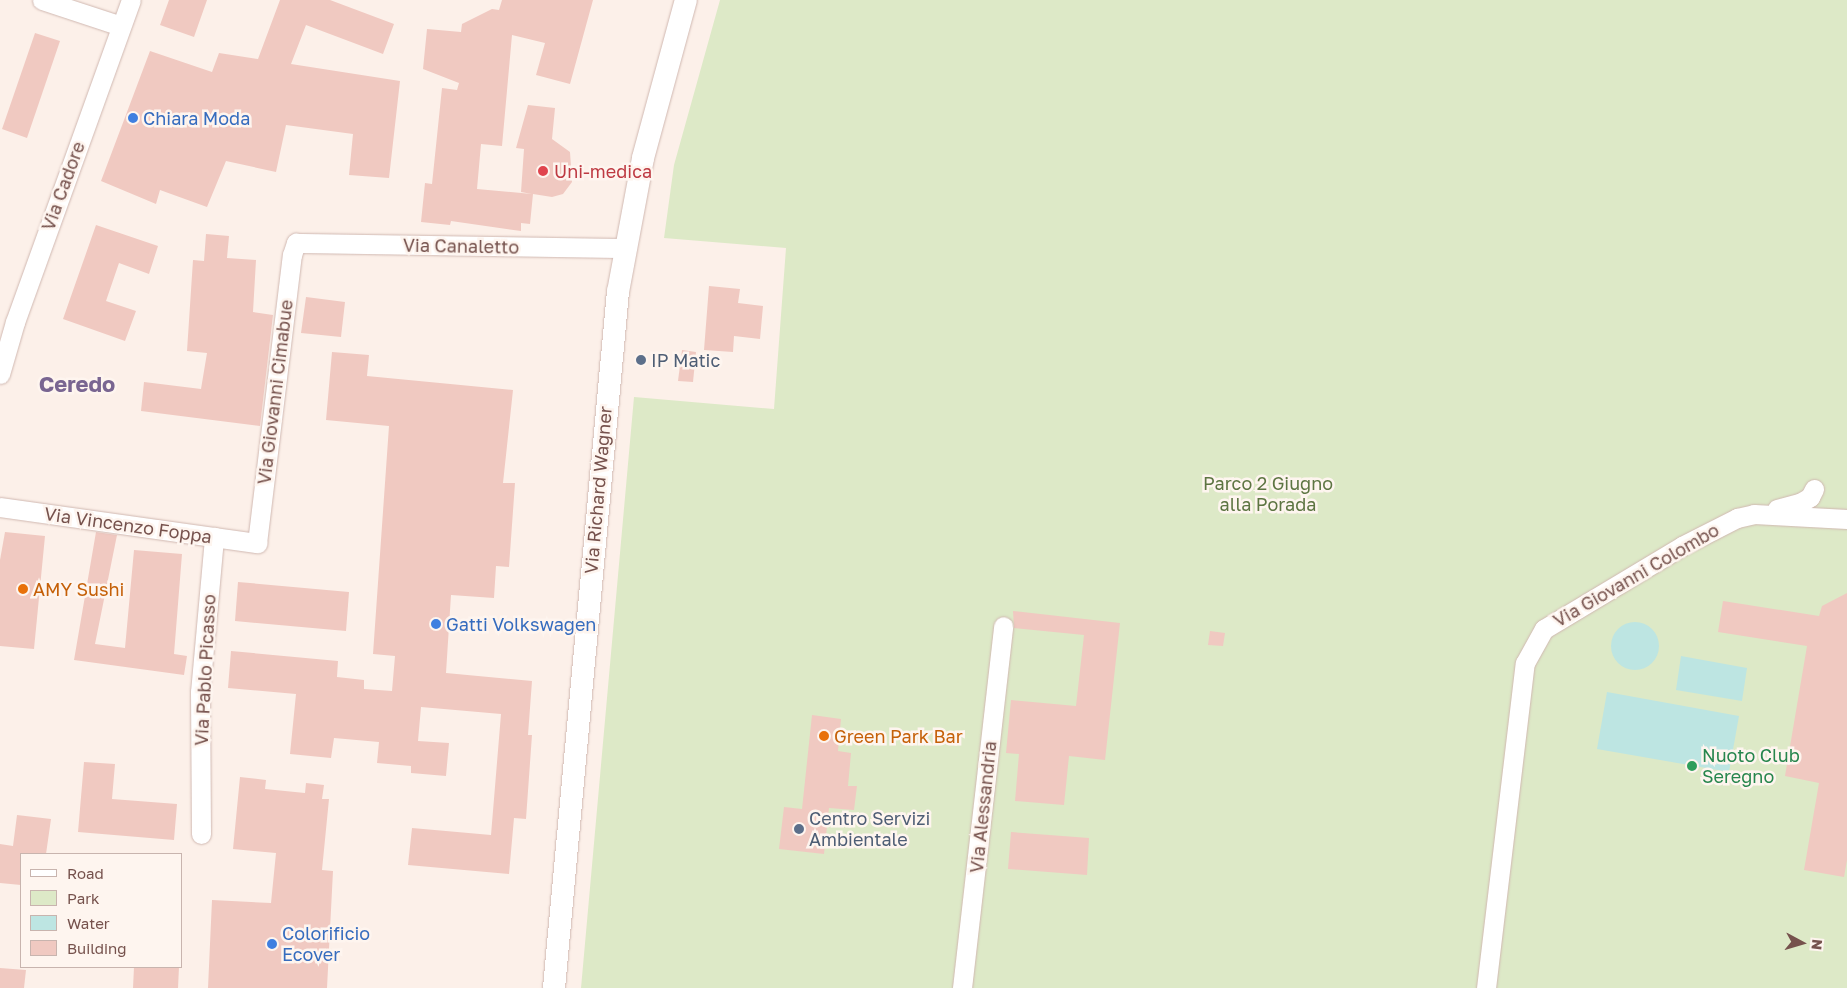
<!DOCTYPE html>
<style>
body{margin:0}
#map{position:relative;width:1847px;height:988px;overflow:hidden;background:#fcf0e9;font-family:"Golos Text",sans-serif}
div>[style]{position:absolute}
.green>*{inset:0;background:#dde9c7}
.water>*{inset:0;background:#bde5e2}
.round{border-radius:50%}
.building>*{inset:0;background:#f0c9c1}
.roads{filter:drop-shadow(0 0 1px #d0b8b1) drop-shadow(0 0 1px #d0b8b1)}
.minor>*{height:19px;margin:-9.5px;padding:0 9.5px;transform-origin:9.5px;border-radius:9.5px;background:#fff}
.tertiary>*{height:22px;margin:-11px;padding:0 11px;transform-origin:11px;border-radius:11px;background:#fff}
.dots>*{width:14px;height:14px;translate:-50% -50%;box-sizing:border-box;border:2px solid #fef5ef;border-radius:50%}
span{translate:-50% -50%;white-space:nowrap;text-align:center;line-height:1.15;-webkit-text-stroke:5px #fef5ef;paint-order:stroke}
.shop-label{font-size:18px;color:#366cbe}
.left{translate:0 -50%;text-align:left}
.health-label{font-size:18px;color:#be3a42}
.street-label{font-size:18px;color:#76524d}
.service-label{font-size:18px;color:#4e5e75}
.park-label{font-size:18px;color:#5d7542}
.food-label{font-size:18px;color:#c56008}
.leisure-label{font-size:18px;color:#27864d}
.district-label{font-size:22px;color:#796591;font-weight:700}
.legend{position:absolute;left:20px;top:853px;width:162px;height:115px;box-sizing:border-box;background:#fef5ef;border:1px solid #c8b4ae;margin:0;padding:6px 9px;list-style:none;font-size:15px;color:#76524d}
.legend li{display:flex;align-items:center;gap:10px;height:25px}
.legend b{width:25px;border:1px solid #c8b4ae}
.north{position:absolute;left:1777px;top:918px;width:50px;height:50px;-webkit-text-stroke:4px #fef5ef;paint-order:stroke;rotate:96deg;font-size:14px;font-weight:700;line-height:20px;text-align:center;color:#76524d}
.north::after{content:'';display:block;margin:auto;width:18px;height:22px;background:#76524d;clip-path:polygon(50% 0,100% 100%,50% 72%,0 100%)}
</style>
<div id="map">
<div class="green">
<i style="clip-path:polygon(720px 0,1847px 0,1847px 988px,581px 988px,634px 397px,774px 409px,786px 248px,664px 238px,674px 165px)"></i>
</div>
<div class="water">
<i class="round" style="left:1611px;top:622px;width:48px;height:48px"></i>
<i style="clip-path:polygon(1681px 656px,1747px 668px,1742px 701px,1676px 690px)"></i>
<i style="clip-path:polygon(1607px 692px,1739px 716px,1729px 772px,1597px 749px)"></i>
</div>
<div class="building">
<i style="clip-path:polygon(169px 0,207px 0,194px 37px,160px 25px)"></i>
<i style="clip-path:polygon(280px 0,330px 0,394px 24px,383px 54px,306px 25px,291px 64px,400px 81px,389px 178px,349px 175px,353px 134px,286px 125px,276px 172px,226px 161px,207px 207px,160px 190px,156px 204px,101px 181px,150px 51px,212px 72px,219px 53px,258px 59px)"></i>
<i style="clip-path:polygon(502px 0,593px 0,570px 84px,536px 75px,545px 43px,512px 35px,502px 146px,481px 144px,477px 189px,532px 194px,521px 192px,524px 149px,516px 148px,528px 105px,555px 108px,552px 139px,570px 152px,572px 182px,563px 194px,552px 197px,533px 194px,530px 224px,521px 223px,521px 231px,451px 221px,450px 225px,421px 222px,425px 183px,432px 184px,442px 88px,457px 90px,459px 83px,423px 69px,427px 29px,461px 32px,462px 24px,492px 9px,499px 10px)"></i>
<i style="clip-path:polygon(35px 33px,60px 41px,27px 138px,2px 129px)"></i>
<i style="clip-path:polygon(96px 225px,158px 246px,149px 274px,119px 263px,106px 301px,136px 311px,125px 341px,63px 319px)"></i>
<i style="clip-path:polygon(206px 234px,229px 236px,227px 258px,256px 260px,253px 312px,273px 315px,260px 426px,141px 411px,144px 382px,201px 389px,207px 353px,187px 351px,193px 260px,204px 261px)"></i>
<i style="clip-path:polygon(709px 286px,740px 289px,738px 303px,763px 306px,760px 339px,734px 336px,733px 352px,704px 350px)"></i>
<i style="clip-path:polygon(306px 297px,345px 302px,341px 337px,301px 333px)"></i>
<i style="clip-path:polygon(682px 350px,696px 352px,693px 382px,678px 381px)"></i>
<i style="clip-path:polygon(332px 352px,369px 355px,367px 376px,513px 390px,503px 483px,515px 483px,509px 567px,496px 566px,494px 598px,451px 595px,446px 673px,532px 681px,528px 735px,532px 735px,526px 819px,514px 818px,509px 874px,408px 865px,412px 828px,491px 835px,501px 714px,421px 707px,418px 741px,449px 743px,446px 776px,411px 773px,411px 766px,377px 763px,379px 742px,334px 738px,331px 758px,290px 754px,296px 694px,228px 688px,231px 651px,338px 661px,337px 677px,364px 680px,364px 689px,392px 691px,395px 656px,373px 654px,389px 426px,326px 420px)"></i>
<i style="clip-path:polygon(5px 532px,45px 536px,34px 649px,0 646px,0 560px)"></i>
<i style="clip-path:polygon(96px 532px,117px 535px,95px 644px,125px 648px,134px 550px,182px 554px,174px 654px,187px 656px,184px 675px,74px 660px)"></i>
<i style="clip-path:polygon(238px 582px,349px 592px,346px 631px,235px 621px)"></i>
<i style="clip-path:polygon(1847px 593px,1847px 860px,1844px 877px,1804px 870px,1819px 783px,1785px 776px,1807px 646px,1718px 632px,1723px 601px,1819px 616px,1822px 606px)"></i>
<i style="clip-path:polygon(1013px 611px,1120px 623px,1105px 760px,1069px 756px,1064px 805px,1015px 801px,1019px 754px,1006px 753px,1011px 700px,1076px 706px,1084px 635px,1014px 628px)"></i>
<i style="clip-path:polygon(1210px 631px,1225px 633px,1223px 646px,1208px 645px)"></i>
<i style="clip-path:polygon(812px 715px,841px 719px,838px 751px,851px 753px,848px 786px,857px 786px,854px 810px,829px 808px,824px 854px,779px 849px,784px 807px,802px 809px)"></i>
<i style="clip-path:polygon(84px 762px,115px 764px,112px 799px,177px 804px,174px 840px,78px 832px)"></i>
<i style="clip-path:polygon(240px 777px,266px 780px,265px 789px,305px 793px,306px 783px,324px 785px,322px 799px,329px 799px,322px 870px,333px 871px,327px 988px,208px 988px,212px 900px,271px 903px,276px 853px,233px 849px)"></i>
<i style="clip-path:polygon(17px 815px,51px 819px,46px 854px,21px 854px,21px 885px,0 883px,0 844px,13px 846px)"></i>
<i style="clip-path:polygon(1011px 832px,1089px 838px,1087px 875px,1008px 869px)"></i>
<i style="clip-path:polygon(134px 967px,179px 967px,178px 988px,133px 988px)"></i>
<i style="clip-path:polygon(0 968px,26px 970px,24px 988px,0 988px)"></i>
</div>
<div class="roads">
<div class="minor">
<i style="left:42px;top:0;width:83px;rotate:18.2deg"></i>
<i style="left:0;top:374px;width:54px;rotate:-73.9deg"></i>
<i style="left:15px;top:322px;width:342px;rotate:-70.2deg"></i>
<i style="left:0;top:507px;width:260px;rotate:8deg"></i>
<i style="left:257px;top:543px;width:290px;rotate:-83.1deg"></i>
<i style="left:292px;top:255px;width:13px;rotate:-72deg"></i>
<i style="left:296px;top:243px;width:329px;rotate:0.9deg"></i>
<i style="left:1777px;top:509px;width:24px;rotate:-15deg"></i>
<i style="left:1800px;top:503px;width:12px;rotate:-31deg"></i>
<i style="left:1810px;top:497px;width:9px;rotate:-63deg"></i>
<i style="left:201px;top:834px;width:142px;rotate:-90.4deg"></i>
<i style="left:200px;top:692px;width:156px;rotate:-84.8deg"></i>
<i style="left:962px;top:988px;width:364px;rotate:-83.5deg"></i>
<i style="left:1486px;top:988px;width:327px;rotate:-83.2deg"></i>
<i style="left:1525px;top:663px;width:39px;rotate:-61deg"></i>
<i style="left:1544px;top:629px;width:161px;rotate:-31deg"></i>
<i style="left:1682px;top:546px;width:62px;rotate:-27deg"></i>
<i style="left:1737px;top:518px;width:17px;rotate:-13deg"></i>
<i style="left:1754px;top:514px;width:93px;rotate:3.1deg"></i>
</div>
<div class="tertiary">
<i style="left:554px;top:988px;width:699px;rotate:-84.75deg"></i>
<i style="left:618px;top:292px;width:136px;rotate:-79.4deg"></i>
<i style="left:643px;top:158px;width:164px;rotate:-74.8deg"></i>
</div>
</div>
<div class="dots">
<i style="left:133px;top:118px;background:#3f7fe0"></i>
<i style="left:543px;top:171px;background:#e0444e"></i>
<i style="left:641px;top:360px;background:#5c6f8a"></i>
<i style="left:23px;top:589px;background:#e8710a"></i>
<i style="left:436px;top:624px;background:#3f7fe0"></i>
<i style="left:824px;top:736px;background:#e8710a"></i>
<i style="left:1692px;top:766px;background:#2e9e5b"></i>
<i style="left:799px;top:829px;background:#5c6f8a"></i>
<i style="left:272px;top:944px;background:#3f7fe0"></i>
</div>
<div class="shop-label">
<span class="left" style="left:143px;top:118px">Chiara Moda</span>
<span class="left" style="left:446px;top:624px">Gatti Volkswagen</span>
<span class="left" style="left:282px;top:944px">Colorificio<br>Ecover</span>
</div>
<div class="health-label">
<span class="left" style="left:554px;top:171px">Uni-medica</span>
</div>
<div class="street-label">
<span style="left:63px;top:186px;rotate:-70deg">Via Cadore</span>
<span style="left:461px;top:246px;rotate:1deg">Via Canaletto</span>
<span style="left:275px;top:392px;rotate:-83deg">Via Giovanni Cimabue</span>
<span style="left:598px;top:490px;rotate:-85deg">Via Richard Wagner</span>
<span style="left:128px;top:525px;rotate:8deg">Via Vincenzo Foppa</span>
<span style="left:1636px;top:575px;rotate:-30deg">Via Giovanni Colombo</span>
<span style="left:205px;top:670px;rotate:-87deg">Via Pablo Picasso</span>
<span style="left:983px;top:807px;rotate:-84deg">Via Alessandria</span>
</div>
<div class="service-label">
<span class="left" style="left:651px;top:360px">IP Matic</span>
<span class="left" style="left:809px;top:829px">Centro Servizi<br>Ambientale</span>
</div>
<div class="park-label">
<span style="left:1268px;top:494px">Parco 2 Giugno<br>alla Porada</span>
</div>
<div class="food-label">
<span class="left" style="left:33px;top:589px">AMY Sushi</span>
<span class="left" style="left:834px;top:736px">Green Park Bar</span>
</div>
<div class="leisure-label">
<span class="left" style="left:1702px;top:766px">Nuoto Club<br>Seregno</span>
</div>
<div class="district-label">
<span style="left:77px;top:384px">Ceredo</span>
</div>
<ul class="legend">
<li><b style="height:6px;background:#fff"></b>Road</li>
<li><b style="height:14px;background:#dde9c7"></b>Park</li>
<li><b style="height:14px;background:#bde5e2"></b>Water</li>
<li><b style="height:14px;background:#f0c9c1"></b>Building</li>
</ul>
<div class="north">N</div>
</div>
